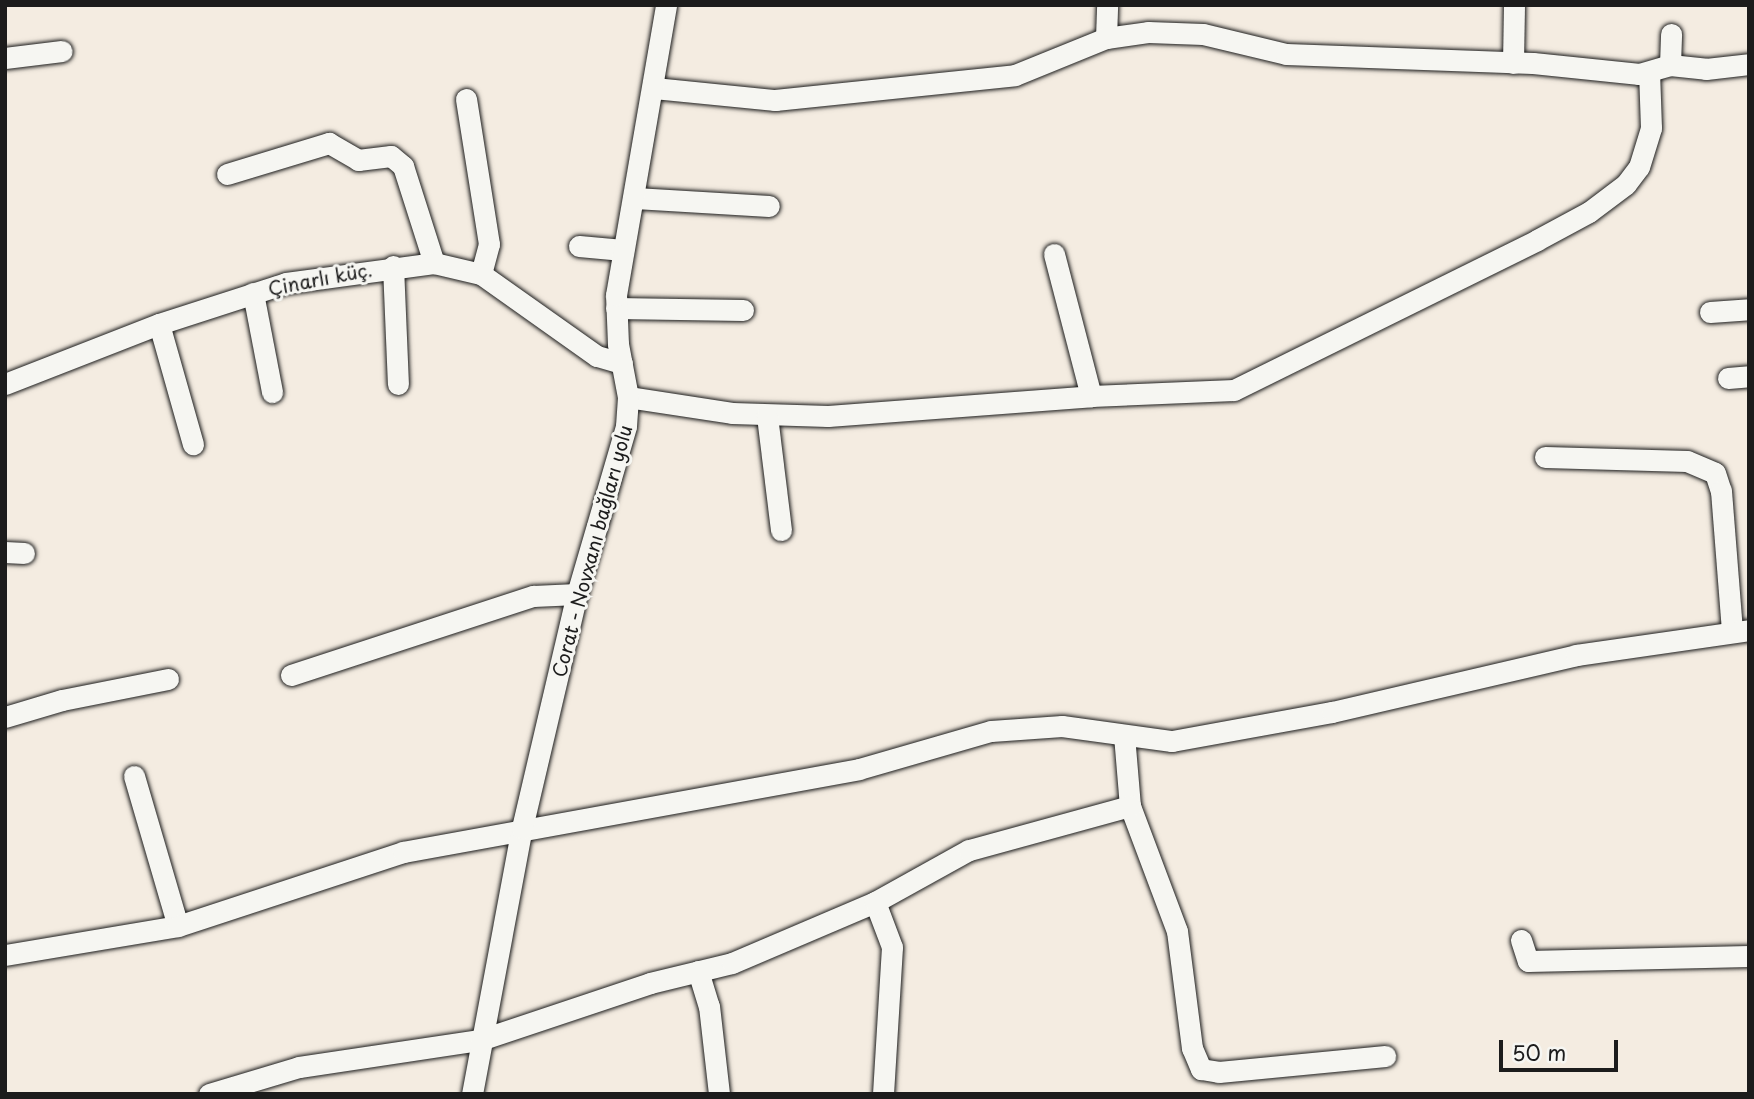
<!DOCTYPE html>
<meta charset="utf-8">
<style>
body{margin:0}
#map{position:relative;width:1754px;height:1099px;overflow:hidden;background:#f4ece1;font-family:"Playpen Sans",sans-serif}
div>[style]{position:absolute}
.roads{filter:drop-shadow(0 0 2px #1c1c1c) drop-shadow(0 0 2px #1c1c1c)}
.minor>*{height:21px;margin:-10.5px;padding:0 10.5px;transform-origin:10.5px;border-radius:10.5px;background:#f6f6f2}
span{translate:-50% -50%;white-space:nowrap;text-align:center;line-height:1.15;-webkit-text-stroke:6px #f6f6f2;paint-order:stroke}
.street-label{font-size:19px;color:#1c1c1c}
.frame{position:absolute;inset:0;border:7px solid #1c1c1c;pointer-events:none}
.scale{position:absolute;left:1499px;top:1040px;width:119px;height:32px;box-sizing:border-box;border:4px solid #1c1c1c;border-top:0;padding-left:9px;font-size:21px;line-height:24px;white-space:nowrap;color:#1c1c1c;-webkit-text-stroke:5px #f6f6f2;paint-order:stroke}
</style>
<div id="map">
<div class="roads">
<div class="minor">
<i style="left:1106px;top:38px;width:33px;rotate:-88deg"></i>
<i style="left:5px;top:58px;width:57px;rotate:-7deg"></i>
<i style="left:1513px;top:63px;width:58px;rotate:-89deg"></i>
<i style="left:1670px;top:65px;width:36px;rotate:6deg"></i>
<i style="left:1706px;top:69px;width:43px;rotate:-6.6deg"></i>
<i style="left:654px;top:88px;width:122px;rotate:5.7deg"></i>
<i style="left:775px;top:100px;width:241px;rotate:-5.9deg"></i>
<i style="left:1015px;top:75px;width:98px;rotate:-22.1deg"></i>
<i style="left:1106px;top:38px;width:42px;rotate:-8.1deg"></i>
<i style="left:1148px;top:32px;width:55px;rotate:2.1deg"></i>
<i style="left:1203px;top:34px;width:85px;rotate:13.5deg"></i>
<i style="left:1286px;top:54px;width:247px;rotate:2.1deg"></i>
<i style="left:1533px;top:63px;width:107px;rotate:5.9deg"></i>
<i style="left:1639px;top:74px;width:32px;rotate:-16deg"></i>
<i style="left:1670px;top:65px;width:31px;rotate:-88deg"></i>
<i style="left:466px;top:99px;width:147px;rotate:81deg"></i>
<i style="left:489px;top:244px;width:31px;rotate:105deg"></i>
<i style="left:227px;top:174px;width:107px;rotate:-16.9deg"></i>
<i style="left:329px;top:143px;width:34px;rotate:30deg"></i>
<i style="left:358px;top:160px;width:33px;rotate:-7deg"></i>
<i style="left:391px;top:156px;width:16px;rotate:40deg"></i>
<i style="left:403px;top:166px;width:102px;rotate:72.3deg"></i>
<i style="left:635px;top:198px;width:134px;rotate:3.4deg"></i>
<i style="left:579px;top:246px;width:44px;rotate:5.2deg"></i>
<i style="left:1054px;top:254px;width:147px;rotate:75.4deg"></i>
<i style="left:393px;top:266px;width:118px;rotate:87.6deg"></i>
<i style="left:253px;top:293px;width:101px;rotate:79.1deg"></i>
<i style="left:616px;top:308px;width:127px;rotate:0.9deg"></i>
<i style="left:1710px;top:312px;width:39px;rotate:-4deg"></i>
<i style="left:159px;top:324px;width:125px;rotate:74.2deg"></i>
<i style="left:1728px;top:378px;width:21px;rotate:-5deg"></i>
<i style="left:5px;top:384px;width:165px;rotate:-21.3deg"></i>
<i style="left:159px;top:324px;width:133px;rotate:-17.9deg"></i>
<i style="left:286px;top:283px;width:149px;rotate:-7.7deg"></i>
<i style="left:434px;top:263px;width:48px;rotate:13.2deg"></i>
<i style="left:481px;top:274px;width:142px;rotate:35.3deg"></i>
<i style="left:597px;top:356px;width:26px;rotate:16deg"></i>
<i style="left:628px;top:397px;width:105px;rotate:8.7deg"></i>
<i style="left:732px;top:413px;width:96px;rotate:1.8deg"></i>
<i style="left:828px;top:416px;width:264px;rotate:-4.3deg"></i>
<i style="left:1091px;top:396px;width:143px;rotate:-2.4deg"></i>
<i style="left:1234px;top:390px;width:338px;rotate:-26.3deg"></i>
<i style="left:1537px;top:240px;width:59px;rotate:-28.3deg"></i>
<i style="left:1589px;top:212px;width:46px;rotate:-37.1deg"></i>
<i style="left:1626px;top:184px;width:21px;rotate:-53deg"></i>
<i style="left:1639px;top:167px;width:41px;rotate:-72.9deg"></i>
<i style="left:1651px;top:128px;width:56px;rotate:-92deg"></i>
<i style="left:767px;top:416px;width:115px;rotate:83deg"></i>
<i style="left:1545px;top:457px;width:142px;rotate:1.6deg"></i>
<i style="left:1687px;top:461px;width:30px;rotate:23deg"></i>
<i style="left:1715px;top:473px;width:19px;rotate:72deg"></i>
<i style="left:1721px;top:491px;width:140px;rotate:85.5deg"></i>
<i style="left:5px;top:552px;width:19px;rotate:3deg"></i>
<i style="left:291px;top:675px;width:255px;rotate:-18.1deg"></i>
<i style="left:533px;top:596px;width:44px;rotate:-2.6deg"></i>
<i style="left:5px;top:717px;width:59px;rotate:-16.6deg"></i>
<i style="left:62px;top:700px;width:108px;rotate:-11.2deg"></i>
<i style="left:1124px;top:735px;width:71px;rotate:85.2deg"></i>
<i style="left:1130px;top:806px;width:134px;rotate:69.4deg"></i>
<i style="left:1177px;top:931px;width:118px;rotate:82.7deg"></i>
<i style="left:1192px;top:1048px;width:23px;rotate:67deg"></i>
<i style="left:1201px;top:1069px;width:18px;rotate:9deg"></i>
<i style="left:1219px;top:1072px;width:167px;rotate:-5.5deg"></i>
<i style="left:134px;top:776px;width:156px;rotate:73.7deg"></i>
<i style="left:875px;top:902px;width:48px;rotate:69.3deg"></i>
<i style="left:892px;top:947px;width:147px;rotate:93.5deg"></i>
<i style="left:1521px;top:940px;width:22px;rotate:72deg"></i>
<i style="left:1528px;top:961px;width:221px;rotate:-1.3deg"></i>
<i style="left:5px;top:955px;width:175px;rotate:-9.5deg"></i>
<i style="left:178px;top:926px;width:237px;rotate:-18.2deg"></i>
<i style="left:403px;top:852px;width:463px;rotate:-10.3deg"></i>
<i style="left:859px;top:769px;width:137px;rotate:-16.1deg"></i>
<i style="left:991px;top:731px;width:71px;rotate:-4deg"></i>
<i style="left:1062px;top:726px;width:111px;rotate:7.8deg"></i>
<i style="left:1172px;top:741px;width:163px;rotate:-10.3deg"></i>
<i style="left:1332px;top:712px;width:251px;rotate:-13.1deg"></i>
<i style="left:1576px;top:655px;width:175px;rotate:-8.2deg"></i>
<i style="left:698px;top:971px;width:37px;rotate:73deg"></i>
<i style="left:709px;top:1006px;width:89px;rotate:83.5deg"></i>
<i style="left:209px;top:1094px;width:94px;rotate:-16.7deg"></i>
<i style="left:299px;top:1067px;width:183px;rotate:-8.5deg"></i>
<i style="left:480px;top:1040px;width:179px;rotate:-18.5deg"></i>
<i style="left:650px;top:983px;width:84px;rotate:-13.7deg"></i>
<i style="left:732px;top:963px;width:155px;rotate:-23.1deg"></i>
<i style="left:875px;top:902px;width:107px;rotate:-29deg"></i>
<i style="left:969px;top:850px;width:167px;rotate:-15.3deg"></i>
<i style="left:472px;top:1094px;width:271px;rotate:-79.4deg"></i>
<i style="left:522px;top:828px;width:240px;rotate:-76.8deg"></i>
<i style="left:577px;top:594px;width:175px;rotate:-73.7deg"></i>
<i style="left:626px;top:426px;width:29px;rotate:-86deg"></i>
<i style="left:628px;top:397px;width:54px;rotate:-100.7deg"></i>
<i style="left:618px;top:344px;width:49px;rotate:-92.3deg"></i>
<i style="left:616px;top:295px;width:294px;rotate:-80.2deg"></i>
</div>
</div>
<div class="street-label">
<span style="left:320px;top:279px;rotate:-11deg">Çinarlı küç.</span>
<span style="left:592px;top:551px;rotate:-75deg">Corat - Novxanı bağları yolu</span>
</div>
<div class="frame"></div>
<div class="scale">50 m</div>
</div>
